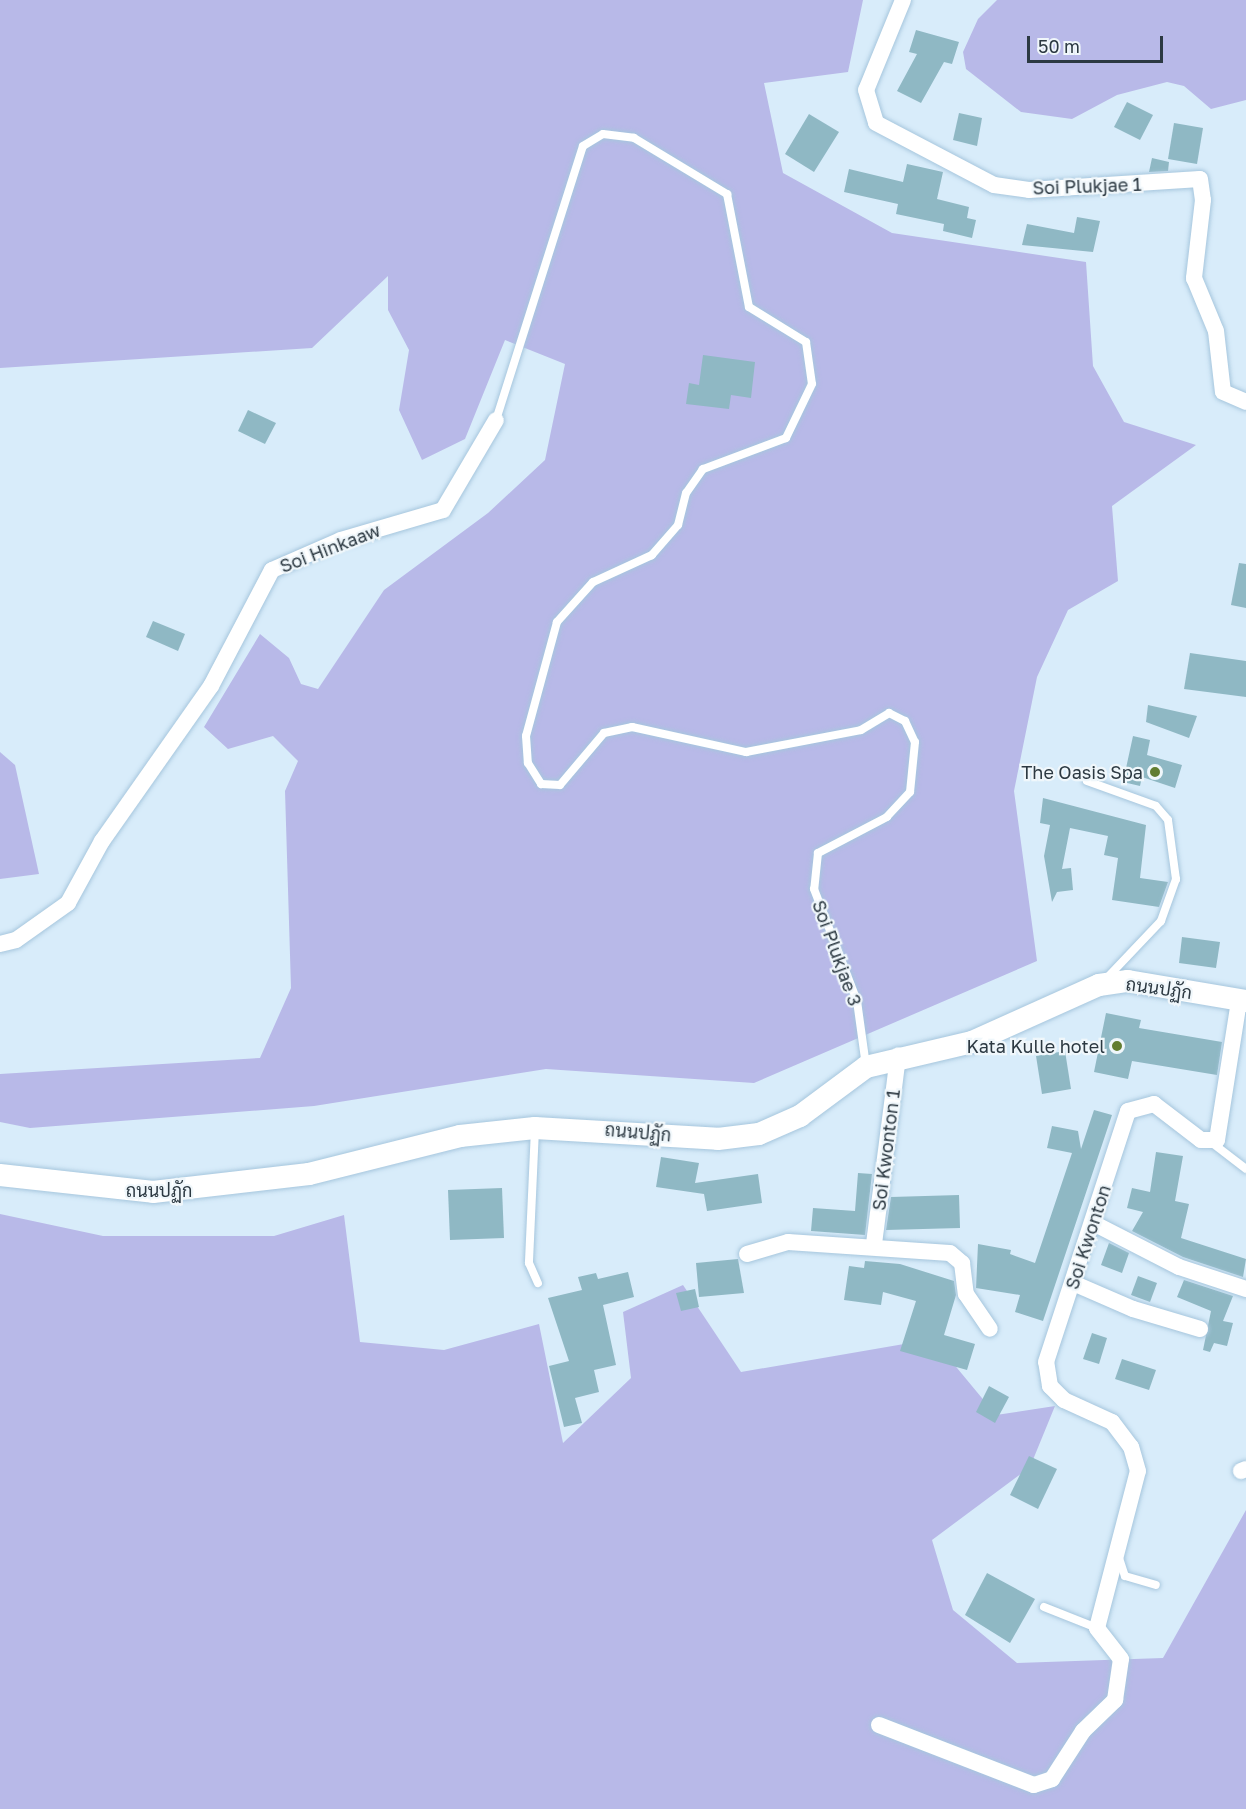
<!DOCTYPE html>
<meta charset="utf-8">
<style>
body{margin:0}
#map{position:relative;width:1246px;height:1809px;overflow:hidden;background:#d8ecfa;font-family:"Golos Text",Sarabun,sans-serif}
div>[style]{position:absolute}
.green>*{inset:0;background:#b8b9e8}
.building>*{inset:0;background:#8fb8c4}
.roads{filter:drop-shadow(0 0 2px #a6c6dd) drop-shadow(0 0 2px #a6c6dd)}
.service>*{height:8px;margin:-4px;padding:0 4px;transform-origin:4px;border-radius:4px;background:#fff}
.minor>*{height:16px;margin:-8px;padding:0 8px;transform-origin:8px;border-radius:8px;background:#fff}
.secondary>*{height:22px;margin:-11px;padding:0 11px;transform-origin:11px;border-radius:11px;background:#fff}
.dots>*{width:16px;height:16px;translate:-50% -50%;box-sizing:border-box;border:3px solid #f0f7fb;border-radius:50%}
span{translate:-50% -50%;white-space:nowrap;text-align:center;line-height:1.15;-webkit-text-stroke:4.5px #f0f7fb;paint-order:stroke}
.street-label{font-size:18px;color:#2c3942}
.poi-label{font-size:18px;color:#2c3942}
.right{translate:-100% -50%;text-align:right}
.scale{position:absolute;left:1027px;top:36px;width:136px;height:27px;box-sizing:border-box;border:3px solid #2c3942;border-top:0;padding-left:8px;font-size:18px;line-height:21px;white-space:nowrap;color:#2c3942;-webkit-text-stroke:4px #f0f7fb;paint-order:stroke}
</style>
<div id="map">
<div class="green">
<i style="clip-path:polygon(0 0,863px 0,848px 72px,764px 83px,783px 173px,892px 233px,1086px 262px,1093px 366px,1124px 422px,1196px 445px,1112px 506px,1118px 581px,1068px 610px,1037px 677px,1014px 791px,1037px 961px,754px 1083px,546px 1069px,314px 1106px,30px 1128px,0 1122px,0 1074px,260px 1058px,291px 988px,285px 791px,298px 761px,273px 736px,228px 749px,204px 727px,260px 634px,289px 658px,301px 684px,318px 689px,384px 590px,488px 513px,545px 460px,565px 364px,505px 340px,465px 439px,422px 460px,399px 410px,409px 350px,388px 310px,388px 276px,312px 348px,0 368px)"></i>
<i style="clip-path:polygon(997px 0,1246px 0,1246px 100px,1211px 109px,1184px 86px,1167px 82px,1117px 95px,1072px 119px,1021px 112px,966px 69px,963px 52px,978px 19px)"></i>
<i style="clip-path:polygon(0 752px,15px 765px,39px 874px,0 879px)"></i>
<i style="clip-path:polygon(0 1214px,103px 1236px,274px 1236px,344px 1215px,360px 1342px,444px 1350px,539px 1324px,563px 1443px,631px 1378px,623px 1312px,683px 1285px,741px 1372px,933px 1339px,996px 1415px,1055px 1406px,1030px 1467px,932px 1540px,953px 1610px,1017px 1663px,1163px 1658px,1246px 1510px,1246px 1809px,0 1809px)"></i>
</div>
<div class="building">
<i style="clip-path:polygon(916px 30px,959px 42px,952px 64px,944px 62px,921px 103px,897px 91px,917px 54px,909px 52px)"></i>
<i style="clip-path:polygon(1127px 102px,1153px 115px,1140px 140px,1114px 127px)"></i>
<i style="clip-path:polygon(959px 113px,982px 118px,977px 146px,953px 140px)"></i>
<i style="clip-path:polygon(809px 114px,839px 132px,814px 172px,785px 154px)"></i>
<i style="clip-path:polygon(1174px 123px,1203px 128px,1197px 164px,1168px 159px)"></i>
<i style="clip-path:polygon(1152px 158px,1169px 162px,1168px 171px,1149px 172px)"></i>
<i style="clip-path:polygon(907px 164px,943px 172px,937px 199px,969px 207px,967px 218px,976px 220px,972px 238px,943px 231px,944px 224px,896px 214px,898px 204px,844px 192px,849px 169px,903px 182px)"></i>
<i style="clip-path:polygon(1077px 217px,1100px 221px,1093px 252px,1022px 245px,1027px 224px,1074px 233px)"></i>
<i style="clip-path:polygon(703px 355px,755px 362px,751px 398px,731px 395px,729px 409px,686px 404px,689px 383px,699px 385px)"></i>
<i style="clip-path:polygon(248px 410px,276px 423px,265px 444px,238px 431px)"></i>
<i style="clip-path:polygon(1239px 563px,1246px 564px,1246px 608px,1231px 605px)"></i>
<i style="clip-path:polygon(153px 621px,185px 634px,178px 651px,146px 637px)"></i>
<i style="clip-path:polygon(1190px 653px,1246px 661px,1246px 697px,1184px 689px)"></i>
<i style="clip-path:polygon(1148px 705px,1197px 716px,1189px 738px,1146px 722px)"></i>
<i style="clip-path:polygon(1133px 736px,1150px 740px,1147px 755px,1182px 765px,1175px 788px,1142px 777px,1140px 786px,1123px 782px)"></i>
<i style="clip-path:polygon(1043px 798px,1146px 825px,1140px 878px,1168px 882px,1159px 907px,1112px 900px,1118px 858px,1104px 855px,1108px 836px,1070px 828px,1062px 869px,1071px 868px,1073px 890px,1057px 892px,1052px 902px,1044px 856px,1050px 825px,1040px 823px)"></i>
<i style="clip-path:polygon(1182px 937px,1220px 942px,1216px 968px,1179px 963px)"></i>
<i style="clip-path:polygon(1106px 1013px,1141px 1020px,1139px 1028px,1222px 1042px,1217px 1075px,1132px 1061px,1128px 1079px,1094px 1072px)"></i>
<i style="clip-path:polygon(1065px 1051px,1071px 1089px,1042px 1094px,1036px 1056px)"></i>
<i style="clip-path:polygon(1094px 1110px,1112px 1115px,1043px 1321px,1015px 1312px,1020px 1295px,976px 1288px,978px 1244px,1011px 1250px,1010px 1254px,1035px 1263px,1072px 1153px,1047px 1148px,1052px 1126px,1078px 1131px,1081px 1149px)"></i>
<i style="clip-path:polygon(1156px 1152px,1183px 1156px,1175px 1201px,1189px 1204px,1181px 1238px,1246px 1259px,1243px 1277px,1183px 1257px,1132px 1231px,1143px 1212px,1127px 1208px,1132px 1188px,1150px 1192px)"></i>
<i style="clip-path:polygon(661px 1157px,699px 1163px,695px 1183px,758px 1174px,762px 1203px,707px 1211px,704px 1194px,656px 1187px)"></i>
<i style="clip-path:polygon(858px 1173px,872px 1174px,865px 1235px,811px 1231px,813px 1208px,855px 1211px)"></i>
<i style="clip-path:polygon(502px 1188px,504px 1238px,450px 1240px,448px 1190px)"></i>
<i style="clip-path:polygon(959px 1195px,960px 1228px,886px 1230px,891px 1197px)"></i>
<i style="clip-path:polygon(1109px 1243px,1129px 1253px,1122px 1273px,1101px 1265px)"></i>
<i style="clip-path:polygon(738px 1259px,744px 1293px,699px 1297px,696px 1263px)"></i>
<i style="clip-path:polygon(865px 1261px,900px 1264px,954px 1281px,956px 1295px,944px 1335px,975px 1344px,967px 1370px,900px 1351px,916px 1301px,883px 1292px,881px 1305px,844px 1300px,849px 1266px,864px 1268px)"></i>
<i style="clip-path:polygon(628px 1272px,634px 1297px,603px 1305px,616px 1365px,594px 1370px,599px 1392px,575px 1398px,582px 1423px,564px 1427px,549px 1366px,569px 1361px,548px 1298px,582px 1290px,578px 1277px,596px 1273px,598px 1279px)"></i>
<i style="clip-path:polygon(1138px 1276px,1157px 1283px,1150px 1302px,1131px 1295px)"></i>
<i style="clip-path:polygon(1184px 1280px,1233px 1296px,1223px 1321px,1233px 1323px,1227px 1346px,1214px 1343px,1210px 1352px,1203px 1350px,1211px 1311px,1177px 1297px)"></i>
<i style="clip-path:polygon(695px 1289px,699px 1307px,681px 1311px,676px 1293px)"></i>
<i style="clip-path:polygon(1092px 1333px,1107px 1338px,1099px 1364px,1083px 1359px)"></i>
<i style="clip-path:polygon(1122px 1359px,1156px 1370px,1149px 1390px,1115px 1379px)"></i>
<i style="clip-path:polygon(989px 1386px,1009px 1397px,995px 1423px,976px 1412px)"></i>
<i style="clip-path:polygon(1029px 1456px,1057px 1469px,1038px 1509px,1010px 1495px)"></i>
<i style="clip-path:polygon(987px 1573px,1035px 1599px,1010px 1643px,965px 1615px)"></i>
</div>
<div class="roads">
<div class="service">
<i style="left:496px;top:420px;width:287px;rotate:-72.4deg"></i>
<i style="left:583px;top:146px;width:23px;rotate:-31deg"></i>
<i style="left:603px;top:134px;width:31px;rotate:7deg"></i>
<i style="left:634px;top:138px;width:109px;rotate:31.1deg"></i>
<i style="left:727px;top:194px;width:115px;rotate:79deg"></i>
<i style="left:749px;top:307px;width:67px;rotate:31.6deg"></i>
<i style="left:806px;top:342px;width:42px;rotate:81.9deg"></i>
<i style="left:812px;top:384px;width:60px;rotate:115.7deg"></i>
<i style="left:786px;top:438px;width:89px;rotate:159.5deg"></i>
<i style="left:703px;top:469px;width:29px;rotate:125deg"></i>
<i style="left:686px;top:493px;width:33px;rotate:104deg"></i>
<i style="left:678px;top:525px;width:40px;rotate:131deg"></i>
<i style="left:652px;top:555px;width:65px;rotate:155.4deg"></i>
<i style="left:593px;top:582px;width:54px;rotate:132deg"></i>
<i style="left:557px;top:622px;width:118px;rotate:105.2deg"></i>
<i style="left:526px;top:736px;width:27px;rotate:86deg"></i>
<i style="left:528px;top:763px;width:25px;rotate:58deg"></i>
<i style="left:541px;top:784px;width:19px;rotate:3deg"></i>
<i style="left:560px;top:785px;width:68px;rotate:-49.8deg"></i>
<i style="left:604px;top:733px;width:29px;rotate:-12deg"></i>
<i style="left:632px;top:727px;width:117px;rotate:12.4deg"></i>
<i style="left:746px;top:752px;width:117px;rotate:-10.8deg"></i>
<i style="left:861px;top:730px;width:33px;rotate:-31deg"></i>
<i style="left:889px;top:713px;width:18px;rotate:27deg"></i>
<i style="left:905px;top:721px;width:23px;rotate:65deg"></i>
<i style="left:915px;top:742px;width:50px;rotate:95.7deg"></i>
<i style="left:910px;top:792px;width:34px;rotate:133deg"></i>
<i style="left:887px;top:817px;width:78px;rotate:152.4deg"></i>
<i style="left:818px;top:853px;width:36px;rotate:96deg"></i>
<i style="left:814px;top:889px;width:120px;rotate:69deg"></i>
<i style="left:857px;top:1001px;width:66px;rotate:82.1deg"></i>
<i style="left:1087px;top:781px;width:73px;rotate:19.9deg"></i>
<i style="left:1156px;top:806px;width:18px;rotate:49deg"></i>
<i style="left:1168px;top:820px;width:60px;rotate:82.3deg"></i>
<i style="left:1176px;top:879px;width:45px;rotate:109.7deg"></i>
<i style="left:1161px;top:921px;width:80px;rotate:133.5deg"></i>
<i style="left:535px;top:1129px;width:134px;rotate:92.6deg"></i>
<i style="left:529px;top:1263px;width:22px;rotate:66deg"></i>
<i style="left:1211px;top:1142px;width:44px;rotate:37.6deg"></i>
<i style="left:1119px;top:1558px;width:19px;rotate:72deg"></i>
<i style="left:1125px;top:1576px;width:32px;rotate:16deg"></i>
<i style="left:1044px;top:1607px;width:57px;rotate:21.6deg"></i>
</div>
<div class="minor">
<i style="left:903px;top:0;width:97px;rotate:112.3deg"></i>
<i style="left:866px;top:90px;width:34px;rotate:73deg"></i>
<i style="left:876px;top:123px;width:133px;rotate:27.7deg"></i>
<i style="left:994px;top:185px;width:35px;rotate:8deg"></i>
<i style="left:1029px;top:190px;width:171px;rotate:-3.7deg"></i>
<i style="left:1200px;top:179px;width:21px;rotate:82deg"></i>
<i style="left:1203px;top:200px;width:79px;rotate:96.6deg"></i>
<i style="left:1194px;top:278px;width:57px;rotate:67.5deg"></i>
<i style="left:1216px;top:331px;width:61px;rotate:83.5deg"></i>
<i style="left:1223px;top:392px;width:25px;rotate:23deg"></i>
<i style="left:0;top:944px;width:16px;rotate:-14deg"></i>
<i style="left:16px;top:940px;width:64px;rotate:-35.4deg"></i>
<i style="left:68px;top:903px;width:71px;rotate:-61.3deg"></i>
<i style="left:102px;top:841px;width:189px;rotate:-54.9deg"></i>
<i style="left:211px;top:686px;width:131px;rotate:-62.3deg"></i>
<i style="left:272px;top:570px;width:75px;rotate:-23.5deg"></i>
<i style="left:341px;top:540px;width:106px;rotate:-16.4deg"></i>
<i style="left:443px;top:510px;width:104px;rotate:-59.5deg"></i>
<i style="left:1095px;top:1224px;width:94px;rotate:27.1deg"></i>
<i style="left:1179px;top:1267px;width:71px;rotate:18.2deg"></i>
<i style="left:874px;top:1244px;width:190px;rotate:-82.7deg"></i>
<i style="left:747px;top:1254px;width:43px;rotate:-16.3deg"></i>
<i style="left:788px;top:1242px;width:162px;rotate:3.9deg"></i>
<i style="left:950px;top:1253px;width:16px;rotate:40deg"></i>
<i style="left:962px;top:1263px;width:31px;rotate:83deg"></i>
<i style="left:966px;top:1294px;width:42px;rotate:55.6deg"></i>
<i style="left:1073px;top:1283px;width:65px;rotate:23.4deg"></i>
<i style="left:1133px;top:1309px;width:70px;rotate:16.6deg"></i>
<i style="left:1241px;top:1471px;width:5px;rotate:-22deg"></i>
<i style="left:879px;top:1725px;width:166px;rotate:21.2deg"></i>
<i style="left:1034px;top:1785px;width:19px;rotate:-18deg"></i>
<i style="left:1052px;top:1779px;width:57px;rotate:-57.1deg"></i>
<i style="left:1083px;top:1731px;width:45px;rotate:-44.1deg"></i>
<i style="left:1115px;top:1700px;width:41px;rotate:-81.7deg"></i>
<i style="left:1121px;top:1659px;width:39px;rotate:-128deg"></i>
<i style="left:1097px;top:1628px;width:162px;rotate:-75.4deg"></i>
<i style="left:1138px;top:1471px;width:25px;rotate:-106deg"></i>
<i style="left:1131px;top:1447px;width:31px;rotate:-127deg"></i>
<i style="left:1112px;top:1422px;width:53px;rotate:-155.4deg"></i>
<i style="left:1064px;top:1400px;width:20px;rotate:-135deg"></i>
<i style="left:1050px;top:1386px;width:24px;rotate:-99deg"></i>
<i style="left:1046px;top:1362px;width:264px;rotate:-71.9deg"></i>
<i style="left:1128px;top:1111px;width:27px;rotate:-15deg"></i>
<i style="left:1154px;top:1104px;width:59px;rotate:37.5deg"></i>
<i style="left:1201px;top:1140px;width:16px"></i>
<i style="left:1217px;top:1140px;width:141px;rotate:-81deg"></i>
</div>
<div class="secondary">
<i style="left:0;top:1175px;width:154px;rotate:6.3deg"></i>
<i style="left:153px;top:1192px;width:157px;rotate:-6.6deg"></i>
<i style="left:309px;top:1174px;width:156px;rotate:-14.1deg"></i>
<i style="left:460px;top:1136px;width:75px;rotate:-6.1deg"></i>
<i style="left:535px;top:1128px;width:183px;rotate:3.4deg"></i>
<i style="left:718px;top:1139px;width:41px;rotate:-7deg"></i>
<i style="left:759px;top:1134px;width:45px;rotate:-23.7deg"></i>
<i style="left:800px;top:1116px;width:82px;rotate:-36.6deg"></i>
<i style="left:866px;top:1067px;width:109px;rotate:-13.3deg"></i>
<i style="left:972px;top:1042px;width:139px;rotate:-24.2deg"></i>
<i style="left:1099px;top:985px;width:29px;rotate:-8deg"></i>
<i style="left:1128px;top:981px;width:120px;rotate:9.6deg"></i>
</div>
</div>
<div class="dots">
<i style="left:1155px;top:772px;background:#627d31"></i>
<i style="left:1117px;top:1046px;background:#627d31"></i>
</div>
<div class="street-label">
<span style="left:1087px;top:186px;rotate:-2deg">Soi Plukjae 1</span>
<span style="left:330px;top:548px;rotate:-21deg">Soi Hinkaaw</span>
<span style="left:837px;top:953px;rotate:70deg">Soi Plukjae 3</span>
<span style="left:1159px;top:988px;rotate:8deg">ถนนปฏัก</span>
<span style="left:638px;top:1132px;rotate:5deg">ถนนปฏัก</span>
<span style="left:886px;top:1150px;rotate:-83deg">Soi Kwonton 1</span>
<span style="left:159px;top:1190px">ถนนปฏัก</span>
<span style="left:1088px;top:1237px;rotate:-72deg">Soi Kwonton</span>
</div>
<div class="poi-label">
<span class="right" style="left:1143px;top:772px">The Oasis Spa</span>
<span class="right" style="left:1105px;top:1046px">Kata Kulle hotel</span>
</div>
<div class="scale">50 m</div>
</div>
